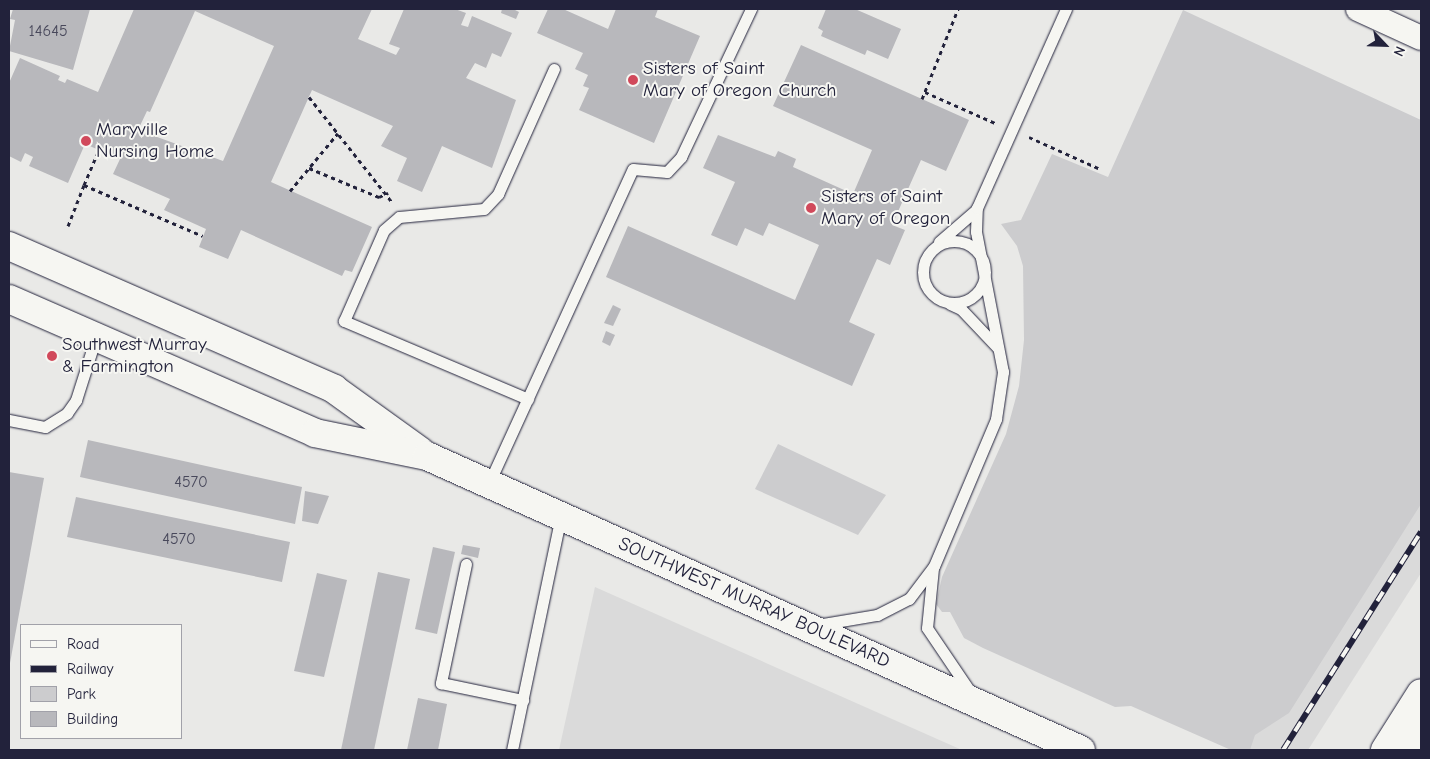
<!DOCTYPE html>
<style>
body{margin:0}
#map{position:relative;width:1430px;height:759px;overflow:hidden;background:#e9e9e7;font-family:"Comic Neue",sans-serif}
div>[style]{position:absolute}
.built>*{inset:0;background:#dadada}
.green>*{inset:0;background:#ccccce}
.building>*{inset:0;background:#b8b8bc}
.path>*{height:3px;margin-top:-1.5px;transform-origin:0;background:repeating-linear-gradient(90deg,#22223b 0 4px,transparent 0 8px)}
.roads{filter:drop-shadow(0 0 1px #22223b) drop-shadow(0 0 1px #22223b)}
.service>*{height:11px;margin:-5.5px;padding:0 5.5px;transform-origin:5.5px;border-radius:5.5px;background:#f6f6f2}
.service>.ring{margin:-5.5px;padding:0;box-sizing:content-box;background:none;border:11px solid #f6f6f2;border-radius:50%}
.minor>*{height:24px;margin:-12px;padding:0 12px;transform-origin:12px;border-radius:12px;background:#f6f6f2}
.primary>*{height:28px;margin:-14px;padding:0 14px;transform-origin:14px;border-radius:14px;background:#f6f6f2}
.rail>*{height:5.5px;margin-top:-2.75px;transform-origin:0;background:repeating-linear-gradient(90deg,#f6f6f2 0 11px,#22223b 0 22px);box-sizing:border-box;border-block:1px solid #22223b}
.dots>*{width:14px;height:14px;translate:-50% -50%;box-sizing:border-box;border:2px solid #f6f6f2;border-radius:50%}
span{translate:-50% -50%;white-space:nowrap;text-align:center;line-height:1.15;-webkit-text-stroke:4px #f6f6f2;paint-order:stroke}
.number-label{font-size:16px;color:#48485b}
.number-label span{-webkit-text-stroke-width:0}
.poi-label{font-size:19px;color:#22223b}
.left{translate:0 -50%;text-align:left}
.street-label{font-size:19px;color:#22223b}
.frame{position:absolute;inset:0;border:10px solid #22223b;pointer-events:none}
.legend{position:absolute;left:20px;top:624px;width:162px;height:115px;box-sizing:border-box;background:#f6f6f2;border:1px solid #a1a1a9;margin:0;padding:6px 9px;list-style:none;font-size:15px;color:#22223b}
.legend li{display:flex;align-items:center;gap:10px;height:25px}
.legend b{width:25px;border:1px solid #a1a1a9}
.north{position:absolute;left:1360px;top:20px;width:50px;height:50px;-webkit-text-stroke:4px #f6f6f2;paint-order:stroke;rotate:114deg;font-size:14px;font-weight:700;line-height:20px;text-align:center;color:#22223b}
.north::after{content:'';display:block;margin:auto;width:18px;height:22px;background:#22223b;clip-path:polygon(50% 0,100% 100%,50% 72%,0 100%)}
</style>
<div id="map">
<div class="built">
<i style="clip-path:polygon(1421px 469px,1421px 573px,1308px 750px,1243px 750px)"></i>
<i style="clip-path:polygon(595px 587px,962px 750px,559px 750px)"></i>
</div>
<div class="green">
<i style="clip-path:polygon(1183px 10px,1421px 120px,1421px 504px,1289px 713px,1255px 735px,1250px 750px,1231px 750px,1131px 706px,1115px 707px,983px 648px,964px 638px,950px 612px,942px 612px,936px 604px,942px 577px,1006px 434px,1019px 386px,1024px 340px,1023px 266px,1017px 246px,1001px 224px,1021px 220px,1052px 154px,1108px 177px)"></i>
<i style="clip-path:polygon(778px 444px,886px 495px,858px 535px,755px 489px)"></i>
</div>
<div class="building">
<i style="clip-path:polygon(13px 9px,90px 9px,73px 70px,9px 51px,15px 20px,10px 19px)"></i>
<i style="clip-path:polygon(evenodd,134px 9px,372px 9px,358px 39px,396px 55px,400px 48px,389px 44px,404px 9px,455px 9px,466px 13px,461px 25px,468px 27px,472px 16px,512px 33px,501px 57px,492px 53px,486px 68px,475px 63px,466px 78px,516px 100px,492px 168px,442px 146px,422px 192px,397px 181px,407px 158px,381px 146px,393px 126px,312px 90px,271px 182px,372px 227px,352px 272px,345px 270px,342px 276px,241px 230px,228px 259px,199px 247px,206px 229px,164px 210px,170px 199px,113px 174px,120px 159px,85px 144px,68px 183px,29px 166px,33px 157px,25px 153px,21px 162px,9px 156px,9px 83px,20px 58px,60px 76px,58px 80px,65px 83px,67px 79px,98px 92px,134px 9px,195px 11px,274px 46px,223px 161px,138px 130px,147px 111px,150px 112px,195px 11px)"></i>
<i style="clip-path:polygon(502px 9px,513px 9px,519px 12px,516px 19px,501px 13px)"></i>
<i style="clip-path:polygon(548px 9px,563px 9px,608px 29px,616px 9px,658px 9px,655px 17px,700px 36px,654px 143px,579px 110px,589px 88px,583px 86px,588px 75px,575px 69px,583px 53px,537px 33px)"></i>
<i style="clip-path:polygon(826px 9px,855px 9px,901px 29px,888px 59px,867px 50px,865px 55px,821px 36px,823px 31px,818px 28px)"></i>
<i style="clip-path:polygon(801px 45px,969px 120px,946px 171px,921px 160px,892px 225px,905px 230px,890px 265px,877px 259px,849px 322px,875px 334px,852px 386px,606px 277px,628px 226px,795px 300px,819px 245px,769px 223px,763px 236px,745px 228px,737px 246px,711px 235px,735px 182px,703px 168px,718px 135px,775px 157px,778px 151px,796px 159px,793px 167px,853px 194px,872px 150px,773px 106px)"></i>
<i style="clip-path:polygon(613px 305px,621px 309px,613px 326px,604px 323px)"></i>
<i style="clip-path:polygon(606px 331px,615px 335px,610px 346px,602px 342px)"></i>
<i style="clip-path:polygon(88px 440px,302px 487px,295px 524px,80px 477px)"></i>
<i style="clip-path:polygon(9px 472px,44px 478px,10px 663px,9px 663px)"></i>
<i style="clip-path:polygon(305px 491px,329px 496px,318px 524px,302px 521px)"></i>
<i style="clip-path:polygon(76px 497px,290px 542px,282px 582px,67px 537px)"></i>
<i style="clip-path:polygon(463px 545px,480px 548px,478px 558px,461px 554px)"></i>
<i style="clip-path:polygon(433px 547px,455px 552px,437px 634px,415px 629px)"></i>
<i style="clip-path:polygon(378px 572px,410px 579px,374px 750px,341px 750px)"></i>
<i style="clip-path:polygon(317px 573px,347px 580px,324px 677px,294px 671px)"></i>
<i style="clip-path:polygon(418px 698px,447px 704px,438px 750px,407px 750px)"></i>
</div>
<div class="path">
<i style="left:925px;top:92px;width:77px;rotate:23.9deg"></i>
<i style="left:309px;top:97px;width:134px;rotate:51.7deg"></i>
<i style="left:922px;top:99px;width:97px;rotate:-68.2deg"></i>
<i style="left:1029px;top:137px;width:76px;rotate:24.2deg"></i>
<i style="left:309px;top:168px;width:76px;rotate:22.5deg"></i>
<i style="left:379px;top:197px;width:10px;rotate:-24deg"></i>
<i style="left:84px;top:185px;width:38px;rotate:-67deg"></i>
<i style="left:290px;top:191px;width:75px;rotate:-50.4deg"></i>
<i style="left:68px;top:226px;width:44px;rotate:-68.7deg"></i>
<i style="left:84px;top:185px;width:129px;rotate:23.2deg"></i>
</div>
<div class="roads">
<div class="service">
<i class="ring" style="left:923px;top:241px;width:51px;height:51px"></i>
<i style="left:939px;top:242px;width:49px;rotate:-40.9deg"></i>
<i style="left:950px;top:304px;width:12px;rotate:24deg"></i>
<i style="left:961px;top:309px;width:54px;rotate:46.5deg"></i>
<i style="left:528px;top:399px;width:200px;rotate:-157deg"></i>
<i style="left:344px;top:321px;width:99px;rotate:-66.3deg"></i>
<i style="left:384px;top:230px;width:20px;rotate:-41deg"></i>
<i style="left:399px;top:217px;width:85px;rotate:-5.4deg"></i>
<i style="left:484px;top:209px;width:21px;rotate:-47deg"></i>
<i style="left:498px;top:194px;width:137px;rotate:-65.9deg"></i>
<i style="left:9px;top:420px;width:37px;rotate:11deg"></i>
<i style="left:45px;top:427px;width:26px;rotate:-32deg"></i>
<i style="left:67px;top:413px;width:16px;rotate:-55deg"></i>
<i style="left:76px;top:400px;width:66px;rotate:-72.4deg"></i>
<i style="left:489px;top:483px;width:345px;rotate:-65.4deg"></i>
<i style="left:633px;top:169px;width:34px;rotate:5deg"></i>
<i style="left:667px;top:172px;width:21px;rotate:-47deg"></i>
<i style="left:681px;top:157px;width:164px;rotate:-64.7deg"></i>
<i style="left:466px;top:564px;width:122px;rotate:101.9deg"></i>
<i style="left:441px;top:683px;width:84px;rotate:11.7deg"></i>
<i style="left:933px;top:568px;width:60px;rotate:95.7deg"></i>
<i style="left:927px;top:628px;width:78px;rotate:55.9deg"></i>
<i style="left:817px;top:625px;width:61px;rotate:-9.5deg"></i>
<i style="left:877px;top:615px;width:36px;rotate:-27deg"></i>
<i style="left:909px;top:599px;width:41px;rotate:-52.9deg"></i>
<i style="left:934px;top:566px;width:160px;rotate:-67.1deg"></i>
<i style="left:996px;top:419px;width:48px;rotate:-81.5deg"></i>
<i style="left:1003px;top:372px;width:143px;rotate:-100.9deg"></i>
<i style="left:976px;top:232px;width:24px;rotate:-88deg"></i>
<i style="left:977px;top:208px;width:218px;rotate:-65.9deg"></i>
<i style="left:512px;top:750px;width:240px;rotate:-78.2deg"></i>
</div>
<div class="minor">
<i style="left:1358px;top:9px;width:69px;rotate:24.7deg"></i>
</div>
<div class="primary">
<i style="left:9px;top:246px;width:355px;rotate:23.7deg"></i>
<i style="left:334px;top:389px;width:106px;rotate:35.8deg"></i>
<i style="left:9px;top:299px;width:334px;rotate:23.6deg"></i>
<i style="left:315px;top:433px;width:114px;rotate:11.6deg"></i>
<i style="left:427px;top:456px;width:717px;rotate:24.21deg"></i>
<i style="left:1385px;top:750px;width:67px;rotate:-57.7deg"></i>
<i style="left:1409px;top:750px;width:41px;rotate:-85.8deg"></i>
</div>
</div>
<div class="rail">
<i style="left:1283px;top:750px;width:258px;rotate:-57.7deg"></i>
</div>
<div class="dots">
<i style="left:633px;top:80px;background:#d1495b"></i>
<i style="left:86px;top:141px;background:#d1495b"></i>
<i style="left:811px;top:208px;background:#d1495b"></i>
<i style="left:52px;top:356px;background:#d1495b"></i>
</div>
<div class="number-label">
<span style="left:48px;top:31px">14645</span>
<span style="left:191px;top:482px">4570</span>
<span style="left:179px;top:539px">4570</span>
</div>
<div class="poi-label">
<span class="left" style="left:643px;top:80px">Sisters of Saint<br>Mary of Oregon Church</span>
<span class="left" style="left:96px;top:141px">Maryville<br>Nursing Home</span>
<span class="left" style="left:821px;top:208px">Sisters of Saint<br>Mary of Oregon</span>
<span class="left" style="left:62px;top:356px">Southwest Murray<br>&amp; Farmington</span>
</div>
<div class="street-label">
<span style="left:754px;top:603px;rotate:24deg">SOUTHWEST MURRAY BOULEVARD</span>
</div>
<div class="frame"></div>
<ul class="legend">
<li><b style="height:6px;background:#f6f6f2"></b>Road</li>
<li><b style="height:6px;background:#22223b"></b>Railway</li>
<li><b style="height:14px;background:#ccccce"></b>Park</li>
<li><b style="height:14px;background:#b8b8bc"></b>Building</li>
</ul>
<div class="north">N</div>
</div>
